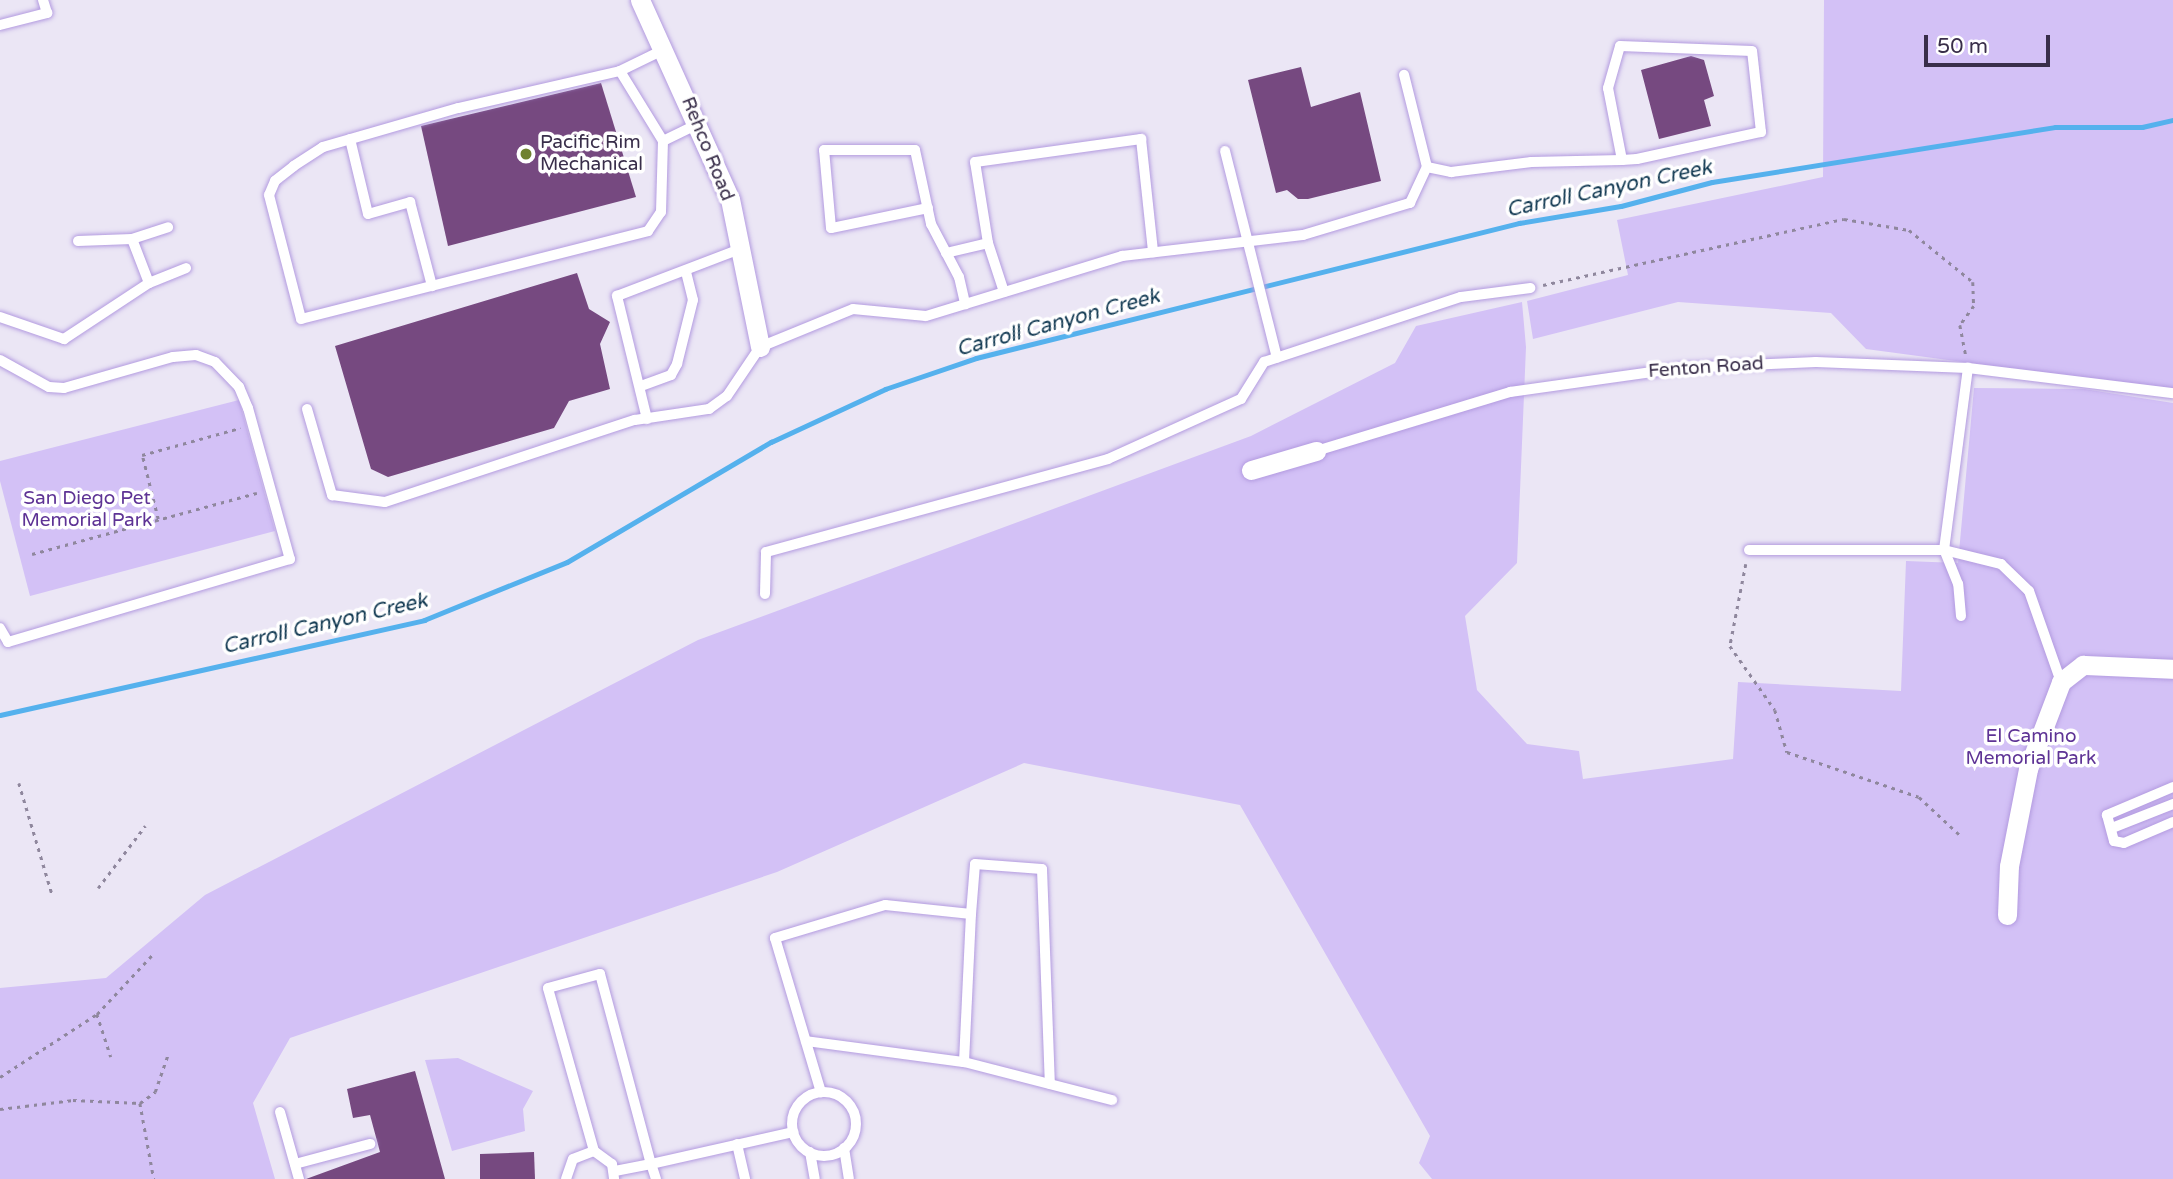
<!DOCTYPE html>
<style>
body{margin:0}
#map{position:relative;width:2173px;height:1179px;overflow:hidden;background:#ebe6f5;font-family:"Varela Round",sans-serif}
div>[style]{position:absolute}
.green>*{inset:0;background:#d3c1f6}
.stream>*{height:5px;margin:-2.5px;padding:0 2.5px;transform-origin:2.5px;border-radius:2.5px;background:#55b1ed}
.building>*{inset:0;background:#764980}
.path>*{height:2.5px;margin-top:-1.25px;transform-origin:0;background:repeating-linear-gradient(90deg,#8f879d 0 3.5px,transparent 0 8.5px)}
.roads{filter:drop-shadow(0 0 2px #b39be0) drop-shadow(0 0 2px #b39be0)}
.lane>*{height:10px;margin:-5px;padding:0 5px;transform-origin:5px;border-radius:5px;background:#fff}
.lane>.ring{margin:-5px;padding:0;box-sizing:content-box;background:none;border:10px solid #fff;border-radius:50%}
.street>*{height:19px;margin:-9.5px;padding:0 9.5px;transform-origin:9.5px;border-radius:9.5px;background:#fff}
.dots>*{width:19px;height:19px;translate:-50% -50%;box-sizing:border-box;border:4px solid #fff;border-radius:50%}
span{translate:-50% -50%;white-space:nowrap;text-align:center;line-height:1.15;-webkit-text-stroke:7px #fff;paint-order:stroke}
.poi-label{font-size:19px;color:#392e4a}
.left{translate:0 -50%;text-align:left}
.street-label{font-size:19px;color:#392e4a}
.park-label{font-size:19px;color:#5e3395}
.water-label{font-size:21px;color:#0f3750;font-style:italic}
.scale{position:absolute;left:1924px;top:35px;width:126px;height:32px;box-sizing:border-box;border:4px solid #392e4a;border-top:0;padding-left:9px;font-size:21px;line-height:24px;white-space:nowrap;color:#392e4a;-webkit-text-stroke:5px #fff;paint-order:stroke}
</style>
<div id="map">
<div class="green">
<i style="clip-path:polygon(1824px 0,2173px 0,2173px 390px,1866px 349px,1831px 313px,1678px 302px,1533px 339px,1527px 301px,1628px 275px,1617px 220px,1823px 177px)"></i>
<i style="clip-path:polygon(1522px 302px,1526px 347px,1517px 563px,1465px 616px,1477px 690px,1527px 744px,1579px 751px,1583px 779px,1733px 759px,1738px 682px,1901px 691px,1906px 561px,1958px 563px,1974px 388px,2084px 389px,2173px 403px,2173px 1179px,1432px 1179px,1419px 1163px,1430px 1136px,1240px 805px,1024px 763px,777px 872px,290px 1038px,253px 1103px,275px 1179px,0 1179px,0 988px,106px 978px,205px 895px,698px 640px,1251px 436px,1395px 363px,1416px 326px)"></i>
<i style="clip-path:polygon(239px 400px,275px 531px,30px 596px,0 481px,0 461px)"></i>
<i style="clip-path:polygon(458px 1058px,533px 1091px,523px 1109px,525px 1131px,452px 1151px,425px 1060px)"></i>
</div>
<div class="stream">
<i style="left:0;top:715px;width:435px;rotate:-12.6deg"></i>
<i style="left:424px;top:620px;width:154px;rotate:-22.1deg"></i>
<i style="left:567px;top:562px;width:237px;rotate:-30.5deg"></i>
<i style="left:771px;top:442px;width:126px;rotate:-24.9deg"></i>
<i style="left:885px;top:389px;width:96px;rotate:-18.8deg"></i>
<i style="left:976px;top:358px;width:560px;rotate:-13.96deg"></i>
<i style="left:1519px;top:223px;width:103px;rotate:-9.5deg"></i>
<i style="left:1621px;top:206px;width:94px;rotate:-14.8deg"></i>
<i style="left:1712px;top:182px;width:347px;rotate:-9.1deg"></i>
<i style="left:2055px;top:127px;width:87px"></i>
<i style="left:2142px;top:127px;width:32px;rotate:-13deg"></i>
</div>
<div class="building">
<i style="clip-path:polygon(1691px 56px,1704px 60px,1714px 96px,1704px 100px,1711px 126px,1659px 139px,1641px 70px)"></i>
<i style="clip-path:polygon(1301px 67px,1311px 107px,1360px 92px,1381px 181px,1308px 199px,1298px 199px,1287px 190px,1276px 193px,1248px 80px)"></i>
<i style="clip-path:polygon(601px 83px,636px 197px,448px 246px,421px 126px)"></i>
<i style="clip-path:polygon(577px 273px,589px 309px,610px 322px,600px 344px,610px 389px,569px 401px,554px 428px,388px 477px,371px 469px,335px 346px)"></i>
<i style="clip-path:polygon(415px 1071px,445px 1179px,306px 1179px,380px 1152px,370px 1115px,353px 1118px,347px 1089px)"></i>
<i style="clip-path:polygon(534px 1152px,535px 1179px,480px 1179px,480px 1154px)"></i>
</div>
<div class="path">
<i style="left:1543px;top:285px;width:308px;rotate:-12.4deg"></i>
<i style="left:1844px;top:219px;width:66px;rotate:9.6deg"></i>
<i style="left:1909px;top:230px;width:82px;rotate:39.1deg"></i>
<i style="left:1973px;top:282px;width:24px;rotate:88deg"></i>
<i style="left:1974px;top:306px;width:24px;rotate:126deg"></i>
<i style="left:1960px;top:325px;width:32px;rotate:79deg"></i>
<i style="left:158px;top:519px;width:66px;rotate:-104deg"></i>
<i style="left:142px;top:455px;width:102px;rotate:-15.4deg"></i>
<i style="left:32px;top:554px;width:233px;rotate:-15.2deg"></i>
<i style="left:1746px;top:564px;width:84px;rotate:101deg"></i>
<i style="left:1730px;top:646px;width:78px;rotate:54.9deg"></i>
<i style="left:1775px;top:710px;width:44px;rotate:74.1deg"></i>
<i style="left:1787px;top:752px;width:139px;rotate:18.8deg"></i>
<i style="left:1919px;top:797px;width:57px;rotate:42.9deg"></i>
<i style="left:19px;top:783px;width:116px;rotate:73.4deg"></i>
<i style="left:98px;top:888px;width:78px;rotate:-52.8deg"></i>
<i style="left:97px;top:1014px;width:83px;rotate:-46.9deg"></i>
<i style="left:0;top:1077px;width:116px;rotate:-33deg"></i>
<i style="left:97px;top:1014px;width:45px;rotate:72deg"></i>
<i style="left:140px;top:1103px;width:19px;rotate:-36deg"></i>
<i style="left:155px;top:1092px;width:39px;rotate:-71deg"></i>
<i style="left:0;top:1109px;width:74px;rotate:-7deg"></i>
<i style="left:73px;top:1100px;width:67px;rotate:2.6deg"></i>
<i style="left:140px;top:1103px;width:77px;rotate:79.6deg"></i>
</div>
<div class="roads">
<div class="lane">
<i style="left:0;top:25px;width:49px;rotate:-14.3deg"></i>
<i style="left:47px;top:13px;width:14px;rotate:-107deg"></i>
<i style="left:663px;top:50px;width:48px;rotate:154deg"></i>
<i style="left:620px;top:71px;width:166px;rotate:167.1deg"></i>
<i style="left:458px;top:108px;width:141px;rotate:163.9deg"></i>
<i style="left:323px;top:147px;width:35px;rotate:147deg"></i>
<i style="left:294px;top:166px;width:24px;rotate:142deg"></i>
<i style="left:275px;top:181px;width:15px;rotate:113deg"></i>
<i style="left:269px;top:195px;width:128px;rotate:75.5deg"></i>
<i style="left:301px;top:319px;width:358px;rotate:-14.2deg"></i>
<i style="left:648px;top:231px;width:23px;rotate:-56deg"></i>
<i style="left:661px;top:212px;width:71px;rotate:-88.4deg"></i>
<i style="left:663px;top:141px;width:41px;rotate:-25.9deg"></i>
<i style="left:620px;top:71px;width:82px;rotate:58.4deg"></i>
<i style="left:350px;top:139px;width:77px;rotate:76.5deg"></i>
<i style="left:368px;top:214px;width:44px;rotate:-15.9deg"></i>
<i style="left:410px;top:202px;width:87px;rotate:75.3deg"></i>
<i style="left:1225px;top:151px;width:213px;rotate:75.9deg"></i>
<i style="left:1427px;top:167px;width:25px;rotate:12deg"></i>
<i style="left:1451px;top:172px;width:81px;rotate:-7.1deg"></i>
<i style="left:1531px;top:162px;width:91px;rotate:-1.3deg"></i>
<i style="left:1622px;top:160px;width:15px;rotate:-4deg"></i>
<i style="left:1637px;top:159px;width:127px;rotate:-12.3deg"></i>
<i style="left:1761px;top:132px;width:81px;rotate:-96.3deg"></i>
<i style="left:1752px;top:51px;width:132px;rotate:-177.8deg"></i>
<i style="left:1620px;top:46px;width:44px;rotate:105.9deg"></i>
<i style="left:1608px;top:88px;width:73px;rotate:79deg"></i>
<i style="left:928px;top:208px;width:99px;rotate:168.3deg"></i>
<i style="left:831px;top:228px;width:78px;rotate:-95.1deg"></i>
<i style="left:824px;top:150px;width:91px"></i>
<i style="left:915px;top:150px;width:76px;rotate:77.8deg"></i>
<i style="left:931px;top:224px;width:60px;rotate:62.2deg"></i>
<i style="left:959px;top:277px;width:28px;rotate:77deg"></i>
<i style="left:78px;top:241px;width:54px;rotate:-2.1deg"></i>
<i style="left:946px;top:253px;width:43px;rotate:-13.4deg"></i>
<i style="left:149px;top:283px;width:47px;rotate:-111.1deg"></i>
<i style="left:132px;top:239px;width:38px;rotate:-18deg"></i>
<i style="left:1004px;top:292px;width:52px;rotate:-108.1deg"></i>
<i style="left:988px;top:243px;width:82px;rotate:-99.1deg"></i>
<i style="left:975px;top:162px;width:168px;rotate:-7.9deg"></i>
<i style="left:1141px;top:139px;width:114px;rotate:83.9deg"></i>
<i style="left:0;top:317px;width:68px;rotate:19deg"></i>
<i style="left:64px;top:339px;width:102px;rotate:-33.4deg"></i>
<i style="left:149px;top:283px;width:40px;rotate:-22deg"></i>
<i style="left:0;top:360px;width:56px;rotate:28.9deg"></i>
<i style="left:49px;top:387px;width:15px;rotate:4deg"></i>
<i style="left:64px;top:388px;width:113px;rotate:-15.9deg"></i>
<i style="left:173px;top:357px;width:23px;rotate:-5deg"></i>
<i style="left:196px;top:355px;width:20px;rotate:20deg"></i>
<i style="left:215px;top:362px;width:35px;rotate:46deg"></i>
<i style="left:239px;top:387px;width:23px;rotate:67deg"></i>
<i style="left:248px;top:408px;width:157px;rotate:74.5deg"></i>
<i style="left:290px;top:559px;width:294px;rotate:163.6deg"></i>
<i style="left:8px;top:642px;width:16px;rotate:-120deg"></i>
<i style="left:641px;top:386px;width:32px;rotate:-20deg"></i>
<i style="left:671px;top:375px;width:13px;rotate:-61deg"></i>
<i style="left:677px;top:364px;width:66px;rotate:-76deg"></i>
<i style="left:693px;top:300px;width:29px;rotate:-104deg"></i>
<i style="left:307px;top:409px;width:90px;rotate:73.8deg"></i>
<i style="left:332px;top:495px;width:53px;rotate:7.5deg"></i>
<i style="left:385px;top:502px;width:263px;rotate:-18.2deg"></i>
<i style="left:635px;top:420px;width:75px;rotate:-8.5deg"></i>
<i style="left:709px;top:409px;width:22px;rotate:-36deg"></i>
<i style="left:727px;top:396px;width:59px;rotate:-56deg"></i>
<i style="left:760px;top:347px;width:100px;rotate:-22.2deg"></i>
<i style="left:853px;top:309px;width:73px;rotate:5.5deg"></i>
<i style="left:926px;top:316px;width:205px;rotate:-17deg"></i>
<i style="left:1122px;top:256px;width:182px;rotate:-6.6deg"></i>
<i style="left:1303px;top:235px;width:112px;rotate:-16.7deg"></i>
<i style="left:1410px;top:203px;width:40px;rotate:-65deg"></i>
<i style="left:1427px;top:167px;width:95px;rotate:-104deg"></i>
<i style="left:647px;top:419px;width:127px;rotate:-103.7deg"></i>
<i style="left:617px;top:296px;width:132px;rotate:-20.9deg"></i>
<i style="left:1316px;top:451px;width:203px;rotate:-16.9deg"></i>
<i style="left:1510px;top:392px;width:172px;rotate:-8deg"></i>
<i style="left:1680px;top:368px;width:136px;rotate:-2.5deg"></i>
<i style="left:1816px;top:362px;width:152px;rotate:2.3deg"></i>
<i style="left:1968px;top:368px;width:207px;rotate:7deg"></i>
<i style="left:1749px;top:550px;width:195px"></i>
<i style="left:1944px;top:550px;width:59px;rotate:13.8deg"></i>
<i style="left:2001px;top:564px;width:39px;rotate:44deg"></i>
<i style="left:2029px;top:591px;width:96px;rotate:70.6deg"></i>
<i style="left:765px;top:594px;width:42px;rotate:-88.6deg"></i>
<i style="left:766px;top:552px;width:354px;rotate:-15.2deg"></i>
<i style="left:1108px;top:459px;width:146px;rotate:-24.3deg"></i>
<i style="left:1241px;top:399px;width:44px;rotate:-58.1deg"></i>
<i style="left:1264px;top:362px;width:207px;rotate:-18.3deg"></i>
<i style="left:1461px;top:297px;width:70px;rotate:-7.4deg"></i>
<i style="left:1961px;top:616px;width:32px;rotate:-95deg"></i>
<i style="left:1958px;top:584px;width:37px;rotate:-112deg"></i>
<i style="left:1944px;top:550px;width:184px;rotate:-82.5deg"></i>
<i style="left:2173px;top:787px;width:72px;rotate:157deg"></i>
<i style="left:2107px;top:815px;width:27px;rotate:75deg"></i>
<i style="left:2114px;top:841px;width:10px;rotate:11deg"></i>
<i style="left:2124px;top:843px;width:53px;rotate:-23.2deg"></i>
<i style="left:2112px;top:828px;width:66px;rotate:-21.5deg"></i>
<i style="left:971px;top:914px;width:50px;rotate:-85.4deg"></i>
<i style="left:975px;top:864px;width:67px;rotate:4.3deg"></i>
<i style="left:1042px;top:869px;width:215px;rotate:87.9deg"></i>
<i style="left:806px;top:1041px;width:159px;rotate:7.6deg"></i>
<i style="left:964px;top:1062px;width:148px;rotate:-87.3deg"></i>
<i style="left:971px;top:914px;width:86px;rotate:-174deg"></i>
<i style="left:885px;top:905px;width:115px;rotate:163.3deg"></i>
<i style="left:775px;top:938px;width:161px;rotate:73.4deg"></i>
<i style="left:964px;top:1062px;width:153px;rotate:14.4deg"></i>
<i class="ring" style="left:792px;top:1092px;width:54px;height:54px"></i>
<i style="left:280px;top:1112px;width:70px;rotate:74.2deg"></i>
<i style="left:737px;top:1144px;width:36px;rotate:77deg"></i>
<i style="left:844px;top:1148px;width:31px;rotate:81deg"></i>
<i style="left:594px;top:1151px;width:169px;rotate:-105.8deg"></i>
<i style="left:548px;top:988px;width:54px;rotate:-15.1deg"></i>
<i style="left:600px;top:974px;width:197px;rotate:75deg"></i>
<i style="left:651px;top:1164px;width:38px;rotate:169deg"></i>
<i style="left:810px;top:1152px;width:27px;rotate:80deg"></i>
<i style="left:295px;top:1164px;width:78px;rotate:-14.9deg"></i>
<i style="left:566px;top:1179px;width:21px;rotate:-71deg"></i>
<i style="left:573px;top:1159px;width:22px;rotate:-21deg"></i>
<i style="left:594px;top:1151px;width:22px;rotate:36deg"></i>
<i style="left:612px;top:1164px;width:15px;rotate:82deg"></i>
<i style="left:656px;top:1179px;width:16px;rotate:-108deg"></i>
<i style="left:651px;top:1164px;width:146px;rotate:-12.7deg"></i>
</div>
<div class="street">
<i style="left:640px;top:0;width:218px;rotate:65.7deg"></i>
<i style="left:730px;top:199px;width:151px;rotate:78.5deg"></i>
<i style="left:1251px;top:470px;width:68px;rotate:-16.3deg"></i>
<i style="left:2007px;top:915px;width:49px;rotate:-87.7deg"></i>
<i style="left:2009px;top:866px;width:99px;rotate:-78.9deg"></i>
<i style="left:2028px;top:769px;width:93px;rotate:-69.2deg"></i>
<i style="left:2061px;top:682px;width:28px;rotate:-38deg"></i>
<i style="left:2083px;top:665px;width:90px;rotate:2.5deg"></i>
</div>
</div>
<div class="dots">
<i style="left:526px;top:154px;background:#6f8130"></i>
</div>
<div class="poi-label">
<span class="left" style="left:540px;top:154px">Pacific Rim<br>Mechanical</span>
</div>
<div class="street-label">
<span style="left:707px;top:149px;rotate:68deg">Rehco Road</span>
<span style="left:1706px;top:368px;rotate:-4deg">Fenton Road</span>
</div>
<div class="park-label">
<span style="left:87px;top:510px">San Diego Pet<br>Memorial Park</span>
<span style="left:2031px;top:748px">El Camino<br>Memorial Park</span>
</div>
<div class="water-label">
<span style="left:1609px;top:189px;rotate:-12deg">Carroll Canyon Creek</span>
<span style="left:1058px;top:323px;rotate:-15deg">Carroll Canyon Creek</span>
<span style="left:325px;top:624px;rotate:-13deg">Carroll Canyon Creek</span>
</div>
<div class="scale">50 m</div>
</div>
